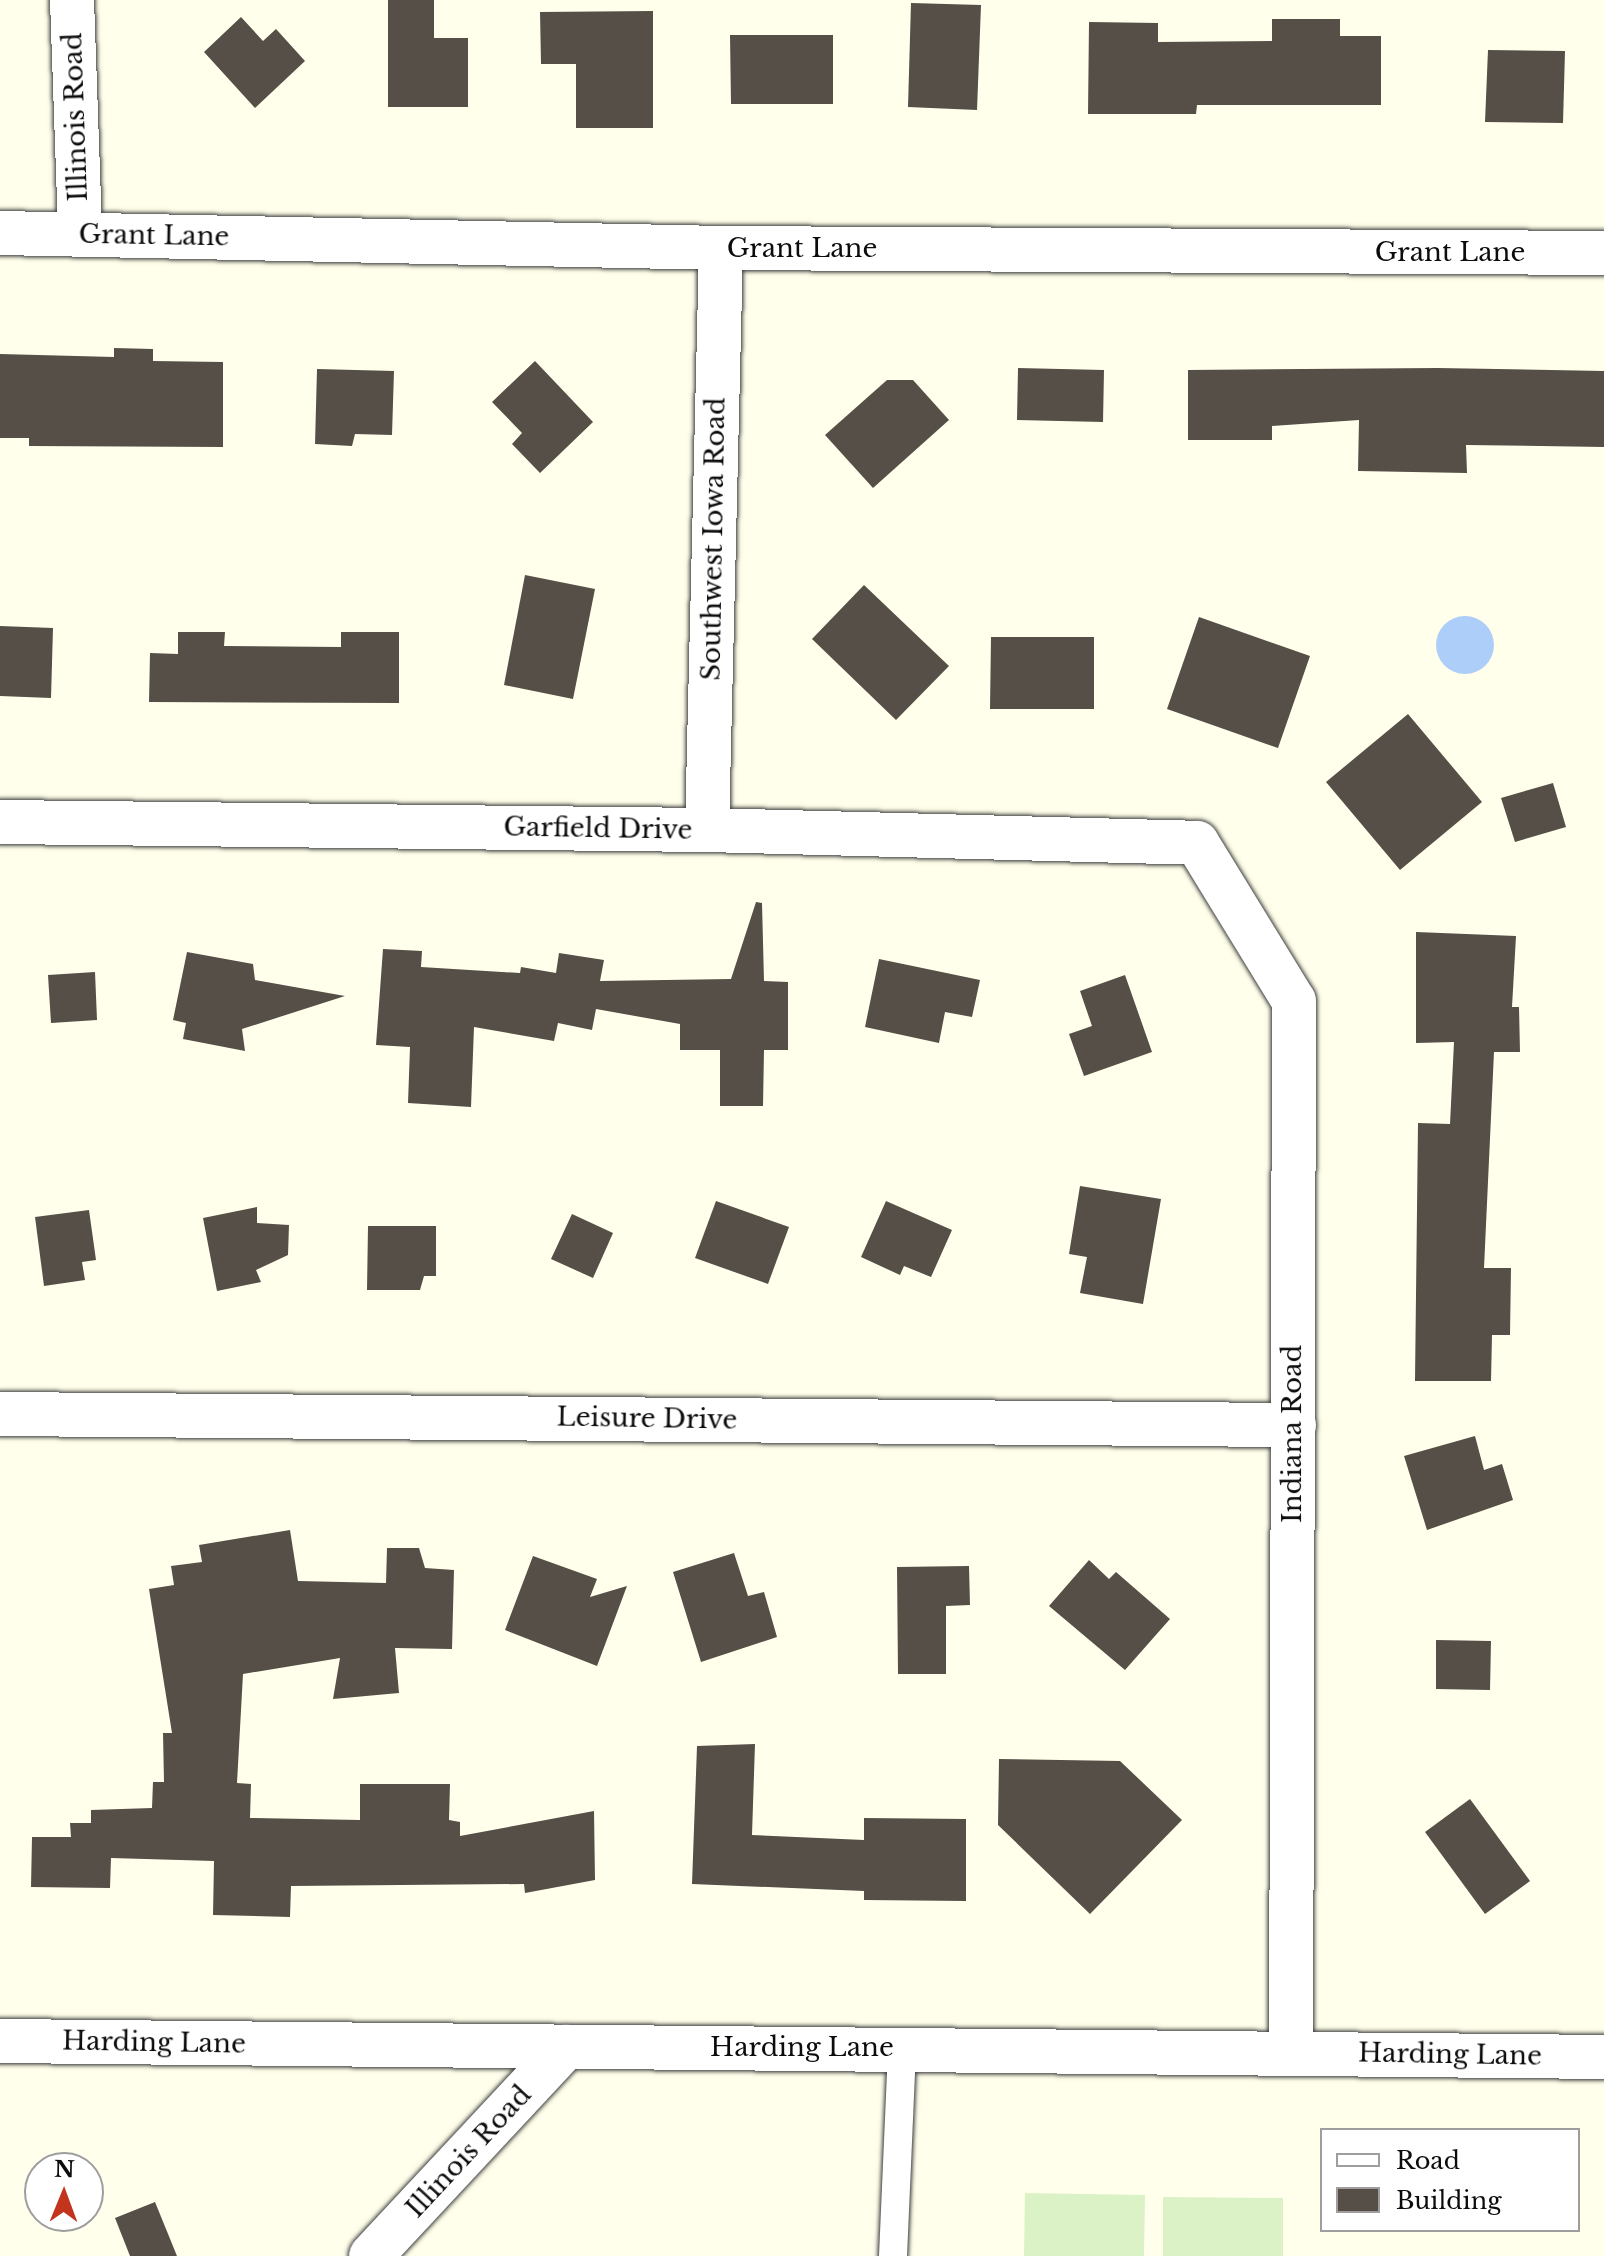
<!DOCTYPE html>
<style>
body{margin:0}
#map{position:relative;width:1604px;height:2256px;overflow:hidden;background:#ffffeb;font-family:"Libre Baskerville",serif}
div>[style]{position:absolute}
.pitch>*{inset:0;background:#daf2c5}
.water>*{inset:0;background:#accef9}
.round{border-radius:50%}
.building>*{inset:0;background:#554f48}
.roads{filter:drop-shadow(0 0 2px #3f3f3f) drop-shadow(0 0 2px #3f3f3f)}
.service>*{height:28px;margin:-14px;padding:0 14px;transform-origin:14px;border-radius:14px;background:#fff}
.minor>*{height:44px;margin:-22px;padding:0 22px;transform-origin:22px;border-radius:22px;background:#fff}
span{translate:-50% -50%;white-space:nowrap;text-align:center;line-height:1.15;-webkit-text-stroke:8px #fff;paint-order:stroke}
.street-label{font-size:26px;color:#0c0c0c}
.legend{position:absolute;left:1320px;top:2128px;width:260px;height:104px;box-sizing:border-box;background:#fff;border:2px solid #9e9e9e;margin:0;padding:10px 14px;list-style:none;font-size:24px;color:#0c0c0c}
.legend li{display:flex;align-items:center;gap:16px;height:40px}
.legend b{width:40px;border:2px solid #9e9e9e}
.north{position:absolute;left:24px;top:2152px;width:80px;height:80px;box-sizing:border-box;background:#fff;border:2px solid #9e9e9e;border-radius:50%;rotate:1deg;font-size:22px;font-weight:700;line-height:32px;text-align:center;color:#0c0c0c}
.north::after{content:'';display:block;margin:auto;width:28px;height:36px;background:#c3341d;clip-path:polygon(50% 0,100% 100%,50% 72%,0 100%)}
</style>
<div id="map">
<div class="pitch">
<i style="clip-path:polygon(1025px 2193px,1145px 2195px,1144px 2256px,1024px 2256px)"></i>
<i style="clip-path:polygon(1163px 2197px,1283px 2198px,1283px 2256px,1163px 2256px)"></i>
</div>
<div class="water">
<i class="round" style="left:1436px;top:616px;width:58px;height:58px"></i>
</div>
<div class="building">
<i style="clip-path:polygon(388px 0,434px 0,434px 38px,468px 38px,468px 107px,388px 107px)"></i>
<i style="clip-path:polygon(911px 3px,981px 5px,977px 110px,908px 107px)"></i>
<i style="clip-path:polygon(653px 11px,653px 128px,576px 128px,576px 64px,541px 64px,540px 12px)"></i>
<i style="clip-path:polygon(241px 17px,263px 41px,276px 29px,305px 61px,255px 108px,204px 52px)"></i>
<i style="clip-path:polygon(1272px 19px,1340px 19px,1340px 36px,1381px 36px,1381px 105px,1197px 105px,1196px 114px,1088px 114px,1089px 22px,1158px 23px,1158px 42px,1272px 41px)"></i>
<i style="clip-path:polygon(730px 35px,833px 35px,833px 104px,731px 104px)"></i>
<i style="clip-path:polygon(1488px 50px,1565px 51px,1563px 123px,1485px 122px)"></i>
<i style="clip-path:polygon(114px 348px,153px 349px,153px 361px,223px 362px,223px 447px,29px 446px,29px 438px,0 438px,0 354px,114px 357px)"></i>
<i style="clip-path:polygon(535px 361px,593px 422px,540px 473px,512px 444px,522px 433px,492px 402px)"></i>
<i style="clip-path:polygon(1018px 368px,1104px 370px,1103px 422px,1017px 420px)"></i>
<i style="clip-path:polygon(1438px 368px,1604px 371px,1604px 447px,1466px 445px,1467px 473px,1358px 471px,1359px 420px,1272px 426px,1272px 440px,1188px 440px,1188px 370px)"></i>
<i style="clip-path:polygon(317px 369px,394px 371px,392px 435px,355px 434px,352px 446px,315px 444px)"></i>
<i style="clip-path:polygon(887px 380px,913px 380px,949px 420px,873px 488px,825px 435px)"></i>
<i style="clip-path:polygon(525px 575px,595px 589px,573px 699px,504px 685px)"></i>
<i style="clip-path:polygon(864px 585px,949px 666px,896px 720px,812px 639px)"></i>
<i style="clip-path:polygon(1199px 617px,1310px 656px,1278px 748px,1167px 709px)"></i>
<i style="clip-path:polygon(0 626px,53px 628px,51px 698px,0 696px)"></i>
<i style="clip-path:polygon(178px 632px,225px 632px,224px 646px,341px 647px,341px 632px,399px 632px,399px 703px,149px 702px,150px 653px,178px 654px)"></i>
<i style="clip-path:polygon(991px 637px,1094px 637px,1094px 709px,990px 709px)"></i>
<i style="clip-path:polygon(1408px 714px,1482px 802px,1400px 870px,1326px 782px)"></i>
<i style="clip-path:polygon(1553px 783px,1566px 827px,1515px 842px,1501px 798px)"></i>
<i style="clip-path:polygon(756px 902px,762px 903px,764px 981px,788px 982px,788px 1050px,764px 1050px,763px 1106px,720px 1106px,720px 1050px,680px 1050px,680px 1024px,596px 1009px,592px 1030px,558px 1023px,554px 1041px,474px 1027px,471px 1107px,408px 1103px,410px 1047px,376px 1045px,383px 949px,422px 951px,421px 967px,520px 973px,521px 967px,556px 973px,559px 953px,604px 960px,600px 981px,731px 979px)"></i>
<i style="clip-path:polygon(1416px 932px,1516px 936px,1512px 1007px,1519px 1007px,1520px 1052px,1494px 1052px,1484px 1268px,1511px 1268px,1510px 1335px,1492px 1335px,1491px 1381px,1415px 1381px,1418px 1123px,1450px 1124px,1454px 1042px,1416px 1043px)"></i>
<i style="clip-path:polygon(187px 952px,253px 964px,255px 980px,345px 996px,242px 1029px,245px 1051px,183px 1039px,186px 1023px,173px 1020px)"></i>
<i style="clip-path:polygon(879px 959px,980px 980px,972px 1017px,945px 1012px,939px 1043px,865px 1027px)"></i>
<i style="clip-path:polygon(95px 972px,97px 1020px,51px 1023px,48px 975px)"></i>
<i style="clip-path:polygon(1125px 975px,1152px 1052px,1084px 1076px,1069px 1034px,1092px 1026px,1080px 991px)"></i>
<i style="clip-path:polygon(1080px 1186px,1161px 1199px,1143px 1304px,1080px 1293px,1087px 1257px,1069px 1254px)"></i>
<i style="clip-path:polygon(716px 1201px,789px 1227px,768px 1284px,695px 1258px)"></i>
<i style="clip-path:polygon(886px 1201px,952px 1230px,931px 1277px,904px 1266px,900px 1275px,861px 1257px)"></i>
<i style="clip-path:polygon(257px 1207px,257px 1223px,289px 1225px,288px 1255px,256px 1270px,261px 1282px,217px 1291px,203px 1218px)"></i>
<i style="clip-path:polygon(89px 1210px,96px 1260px,82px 1262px,85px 1280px,44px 1286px,35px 1217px)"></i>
<i style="clip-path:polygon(572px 1214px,613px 1233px,593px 1278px,551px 1259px)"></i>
<i style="clip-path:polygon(368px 1226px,436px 1226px,436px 1276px,424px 1276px,420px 1290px,367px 1290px)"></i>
<i style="clip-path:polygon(1475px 1436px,1484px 1470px,1502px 1464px,1513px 1500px,1427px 1530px,1404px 1456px)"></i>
<i style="clip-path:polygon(290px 1530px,298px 1581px,386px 1583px,387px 1548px,419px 1548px,425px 1568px,454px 1570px,452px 1649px,395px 1648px,399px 1693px,333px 1699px,340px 1658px,243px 1674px,237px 1783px,251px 1784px,250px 1818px,360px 1820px,360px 1784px,450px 1784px,449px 1820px,460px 1822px,460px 1836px,594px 1811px,595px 1880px,525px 1893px,524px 1884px,291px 1886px,290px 1917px,213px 1915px,214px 1861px,111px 1858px,110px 1888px,31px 1887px,32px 1837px,71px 1837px,70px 1823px,91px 1823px,91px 1810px,152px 1808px,153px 1782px,164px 1782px,163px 1733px,172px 1733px,149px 1589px,174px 1585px,171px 1566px,202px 1562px,199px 1545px)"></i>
<i style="clip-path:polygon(734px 1553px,748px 1596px,764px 1592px,777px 1637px,701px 1662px,673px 1572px)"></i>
<i style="clip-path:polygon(533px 1556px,597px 1579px,590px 1597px,627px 1586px,597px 1666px,505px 1630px)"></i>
<i style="clip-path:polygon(1089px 1560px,1109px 1579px,1116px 1572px,1170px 1619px,1125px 1670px,1049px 1606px)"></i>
<i style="clip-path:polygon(969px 1566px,970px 1605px,946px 1606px,946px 1674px,898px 1674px,897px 1567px)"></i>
<i style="clip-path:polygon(1436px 1640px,1491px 1641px,1490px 1690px,1436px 1689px)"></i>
<i style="clip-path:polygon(755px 1744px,752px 1835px,864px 1840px,864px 1818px,966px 1819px,966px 1901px,864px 1900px,864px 1891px,692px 1884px,697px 1746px)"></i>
<i style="clip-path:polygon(999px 1759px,1120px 1761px,1182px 1820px,1090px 1914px,998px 1825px)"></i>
<i style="clip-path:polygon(1470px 1799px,1530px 1881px,1485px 1914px,1425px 1832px)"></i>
<i style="clip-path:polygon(155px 2202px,177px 2256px,130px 2256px,115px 2218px)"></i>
</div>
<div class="roads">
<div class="service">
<i style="left:893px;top:2256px;width:209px;rotate:-87.5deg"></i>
</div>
<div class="minor">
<i style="left:72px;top:0;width:234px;rotate:88deg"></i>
<i style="left:0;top:233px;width:721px;rotate:1.19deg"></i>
<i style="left:721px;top:248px;width:883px;rotate:0.32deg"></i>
<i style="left:0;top:822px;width:707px;rotate:0.65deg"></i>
<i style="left:707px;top:830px;width:490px;rotate:1.5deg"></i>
<i style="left:1197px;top:843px;width:185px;rotate:58.5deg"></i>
<i style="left:1294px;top:1001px;width:1051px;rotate:90.16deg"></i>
<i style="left:707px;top:830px;width:582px;rotate:-88.62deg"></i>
<i style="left:0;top:1414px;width:1294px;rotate:0.49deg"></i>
<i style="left:0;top:2041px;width:1604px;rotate:0.57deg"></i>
<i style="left:371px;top:2256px;width:286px;rotate:-47deg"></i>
</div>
</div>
<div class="street-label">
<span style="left:76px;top:117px;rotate:-92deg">Illinois Road</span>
<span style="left:154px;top:236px;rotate:1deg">Grant Lane</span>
<span style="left:802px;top:249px">Grant Lane</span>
<span style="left:1450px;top:253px">Grant Lane</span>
<span style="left:714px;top:539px;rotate:-89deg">Southwest Iowa Road</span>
<span style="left:598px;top:829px;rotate:1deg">Garfield Drive</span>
<span style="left:647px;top:1419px;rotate:1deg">Leisure Drive</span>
<span style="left:1293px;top:1434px;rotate:-90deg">Indiana Road</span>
<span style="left:154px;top:2043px;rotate:1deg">Harding Lane</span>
<span style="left:802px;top:2048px">Harding Lane</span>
<span style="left:1450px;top:2055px;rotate:1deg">Harding Lane</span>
<span style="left:469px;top:2152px;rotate:-47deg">Illinois Road</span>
</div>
<ul class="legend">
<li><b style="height:10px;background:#fff"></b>Road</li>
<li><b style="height:22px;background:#554f48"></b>Building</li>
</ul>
<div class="north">N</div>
</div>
